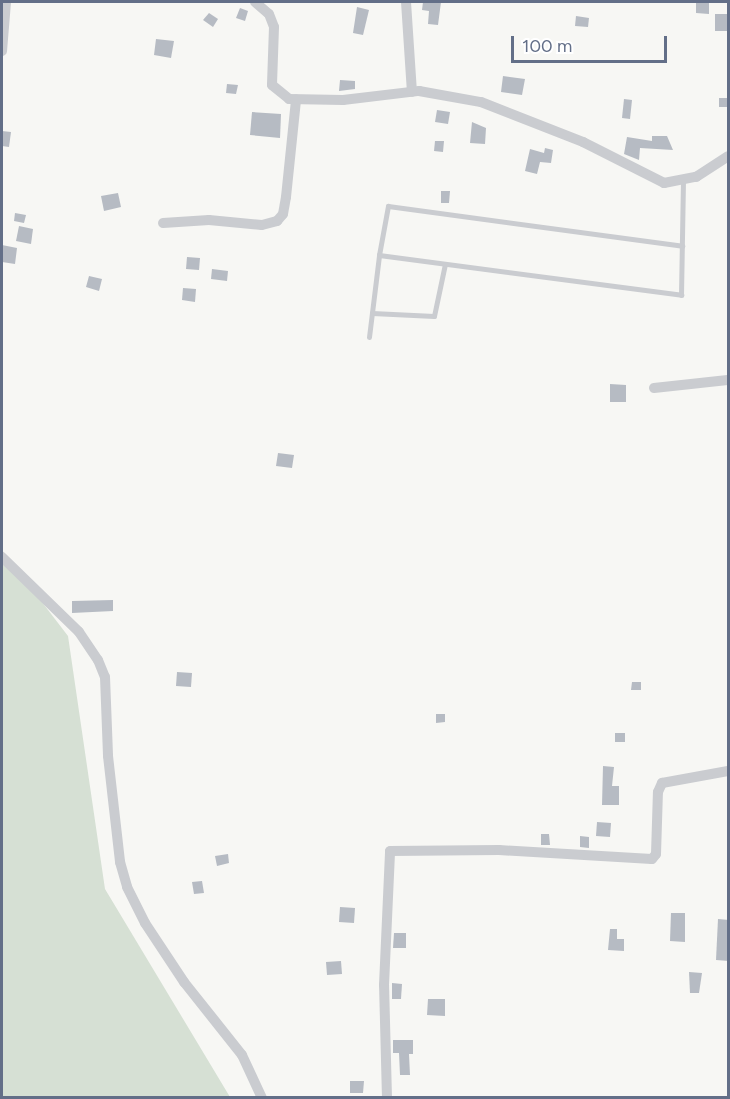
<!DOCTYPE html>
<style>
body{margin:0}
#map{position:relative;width:730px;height:1099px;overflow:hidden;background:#f7f7f4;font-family:Figtree,sans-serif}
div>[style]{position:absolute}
.green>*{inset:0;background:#d6e0d4}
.building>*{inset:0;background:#b6bbc3}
.service>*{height:5px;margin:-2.5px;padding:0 2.5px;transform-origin:2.5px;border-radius:2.5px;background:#caccd0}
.minor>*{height:10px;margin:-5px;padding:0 5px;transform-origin:5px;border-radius:5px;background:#caccd0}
span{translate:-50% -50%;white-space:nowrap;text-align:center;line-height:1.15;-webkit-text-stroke:6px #fff;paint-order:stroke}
.frame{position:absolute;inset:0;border:3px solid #636f88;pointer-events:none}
.scale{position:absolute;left:511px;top:36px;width:156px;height:27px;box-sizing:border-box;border:3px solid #636f88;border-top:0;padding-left:8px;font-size:18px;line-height:21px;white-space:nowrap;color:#636f88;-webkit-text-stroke:4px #fff;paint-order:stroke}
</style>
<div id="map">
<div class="green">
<i style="clip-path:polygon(2px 550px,68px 636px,105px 889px,230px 1097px,2px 1097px)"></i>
</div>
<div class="building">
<i style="clip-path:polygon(423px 2px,441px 2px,438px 25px,428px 24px,429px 11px,422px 10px)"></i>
<i style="clip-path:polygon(696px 2px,709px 2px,709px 14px,696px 13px)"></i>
<i style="clip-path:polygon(357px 7px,369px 10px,363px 35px,353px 33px)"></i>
<i style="clip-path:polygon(240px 8px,248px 11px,245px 21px,236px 18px)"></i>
<i style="clip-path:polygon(209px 13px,218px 19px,213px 27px,203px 20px)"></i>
<i style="clip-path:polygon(715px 14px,729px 14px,729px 31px,715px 31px)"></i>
<i style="clip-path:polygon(576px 16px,589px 18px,588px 27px,575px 26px)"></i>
<i style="clip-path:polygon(156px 39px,174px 41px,171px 58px,154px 55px)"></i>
<i style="clip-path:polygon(503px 76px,525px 79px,522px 95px,501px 92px)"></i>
<i style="clip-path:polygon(340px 80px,355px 81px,355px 89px,339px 91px)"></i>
<i style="clip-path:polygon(227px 84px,238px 85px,236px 94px,226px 93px)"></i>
<i style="clip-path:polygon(719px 98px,729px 98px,729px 107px,719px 107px)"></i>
<i style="clip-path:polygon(624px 99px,632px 100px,630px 119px,622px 118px)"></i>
<i style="clip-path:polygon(437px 110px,450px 112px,448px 124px,435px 122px)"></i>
<i style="clip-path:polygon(252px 112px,281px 114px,280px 138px,250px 135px)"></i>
<i style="clip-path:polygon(472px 122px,486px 128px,485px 144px,470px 143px)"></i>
<i style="clip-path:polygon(2px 131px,11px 132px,9px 147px,2px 146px)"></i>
<i style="clip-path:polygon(652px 136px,667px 136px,673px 150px,640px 148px,639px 160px,624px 154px,627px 137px,652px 141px)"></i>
<i style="clip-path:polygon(435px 141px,444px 141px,443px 152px,434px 151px)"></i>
<i style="clip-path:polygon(545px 148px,553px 150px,551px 163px,540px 162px,537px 174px,525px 171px,530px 149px,544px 153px)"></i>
<i style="clip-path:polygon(441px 191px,450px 191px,449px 203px,441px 203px)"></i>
<i style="clip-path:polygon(118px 193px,121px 207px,104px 211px,101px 196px)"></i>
<i style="clip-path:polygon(15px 213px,26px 215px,24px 223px,14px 221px)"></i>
<i style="clip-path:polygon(19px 226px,33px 229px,31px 244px,16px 241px)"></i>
<i style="clip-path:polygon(2px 245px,17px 248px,15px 264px,2px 262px)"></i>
<i style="clip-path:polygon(187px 257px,200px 258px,199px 270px,186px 269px)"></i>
<i style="clip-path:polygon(212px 269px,228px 271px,227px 281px,211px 279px)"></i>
<i style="clip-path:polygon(89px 276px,102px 279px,99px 291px,86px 287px)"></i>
<i style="clip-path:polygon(183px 288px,196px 289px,195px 302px,182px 300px)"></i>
<i style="clip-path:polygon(610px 384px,626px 385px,626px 402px,610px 402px)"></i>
<i style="clip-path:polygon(278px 453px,294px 455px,292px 468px,276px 466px)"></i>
<i style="clip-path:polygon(113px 600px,113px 611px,72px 613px,72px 601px)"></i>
<i style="clip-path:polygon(177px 672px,192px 673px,191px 687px,176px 686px)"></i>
<i style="clip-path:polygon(632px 682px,641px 682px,641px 690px,631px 690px)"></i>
<i style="clip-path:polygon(436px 714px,445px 714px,445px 722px,436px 723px)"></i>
<i style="clip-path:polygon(615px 733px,625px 733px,625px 742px,615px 742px)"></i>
<i style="clip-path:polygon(603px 766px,614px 767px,612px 786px,619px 786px,619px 805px,602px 805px)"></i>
<i style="clip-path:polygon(597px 822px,611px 823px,610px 837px,596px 836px)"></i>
<i style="clip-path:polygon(541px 834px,549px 834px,550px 845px,541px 845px)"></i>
<i style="clip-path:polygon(580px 836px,589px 837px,589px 848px,580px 847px)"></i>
<i style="clip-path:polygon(228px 854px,229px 863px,217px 866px,215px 856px)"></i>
<i style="clip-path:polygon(202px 881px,204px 893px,194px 894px,192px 882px)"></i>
<i style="clip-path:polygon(340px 907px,355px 908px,354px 923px,339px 922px)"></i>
<i style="clip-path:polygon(671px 913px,685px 913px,685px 942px,670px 941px)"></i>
<i style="clip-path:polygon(718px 919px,729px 920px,729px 961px,716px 960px)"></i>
<i style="clip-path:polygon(610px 929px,617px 929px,617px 939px,624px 939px,624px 951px,608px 950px)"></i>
<i style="clip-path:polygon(394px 933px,406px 933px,406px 948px,393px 948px)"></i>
<i style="clip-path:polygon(341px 961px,342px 974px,327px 975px,326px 962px)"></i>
<i style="clip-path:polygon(689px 972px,702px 973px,699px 993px,690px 993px)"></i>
<i style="clip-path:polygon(392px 983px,402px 984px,401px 999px,392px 999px)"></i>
<i style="clip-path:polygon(428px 999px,445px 999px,445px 1016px,427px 1015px)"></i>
<i style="clip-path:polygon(393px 1040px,413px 1040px,413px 1054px,409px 1054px,410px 1075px,400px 1075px,399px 1053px,393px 1053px)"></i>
<i style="clip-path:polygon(350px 1081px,364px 1081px,363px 1093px,350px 1093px)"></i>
</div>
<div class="service">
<i style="left:379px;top:255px;width:50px;rotate:-79.6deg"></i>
<i style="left:388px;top:206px;width:297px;rotate:7.7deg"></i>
<i style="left:372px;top:313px;width:62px;rotate:2.8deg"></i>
<i style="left:434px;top:316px;width:53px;rotate:-78.1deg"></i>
<i style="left:369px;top:337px;width:83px;rotate:-83deg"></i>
<i style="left:379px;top:255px;width:305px;rotate:7.5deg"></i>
<i style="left:681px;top:295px;width:114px;rotate:-89deg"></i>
</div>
<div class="minor">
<i style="left:255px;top:2px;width:18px;rotate:41deg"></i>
<i style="left:269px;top:14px;width:14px;rotate:69deg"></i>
<i style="left:274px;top:27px;width:58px;rotate:92deg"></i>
<i style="left:272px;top:85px;width:22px;rotate:39deg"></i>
<i style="left:289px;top:99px;width:54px;rotate:1.1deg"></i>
<i style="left:343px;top:100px;width:77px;rotate:-6.8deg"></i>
<i style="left:419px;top:91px;width:63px;rotate:10.1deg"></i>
<i style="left:481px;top:102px;width:110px;rotate:21.4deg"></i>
<i style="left:583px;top:142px;width:91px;rotate:26.8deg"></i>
<i style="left:664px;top:183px;width:33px;rotate:-11deg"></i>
<i style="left:696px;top:177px;width:38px;rotate:-33deg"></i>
<i style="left:406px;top:2px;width:90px;rotate:86.2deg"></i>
<i style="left:2px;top:51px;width:49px;rotate:-85.3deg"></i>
<i style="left:163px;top:223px;width:46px;rotate:-3.7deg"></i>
<i style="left:209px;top:220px;width:53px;rotate:5.4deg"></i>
<i style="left:262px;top:225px;width:16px;rotate:-15deg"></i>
<i style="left:277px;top:221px;width:9px;rotate:-49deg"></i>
<i style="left:283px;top:214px;width:17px;rotate:-80deg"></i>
<i style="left:286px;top:197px;width:98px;rotate:-84.1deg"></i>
<i style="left:654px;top:388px;width:74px;rotate:-6.2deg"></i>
<i style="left:2px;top:557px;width:107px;rotate:44.2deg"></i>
<i style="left:79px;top:632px;width:34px;rotate:56deg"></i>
<i style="left:98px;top:660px;width:18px;rotate:68deg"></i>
<i style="left:105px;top:677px;width:79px;rotate:87.8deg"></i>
<i style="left:108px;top:756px;width:107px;rotate:83.5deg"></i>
<i style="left:120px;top:862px;width:26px;rotate:74deg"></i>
<i style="left:127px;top:887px;width:40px;rotate:63.4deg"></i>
<i style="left:145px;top:923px;width:71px;rotate:56.5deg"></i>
<i style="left:184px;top:982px;width:93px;rotate:51.5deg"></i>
<i style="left:242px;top:1055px;width:47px;rotate:65.1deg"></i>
<i style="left:387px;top:1098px;width:113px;rotate:-91.5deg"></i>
<i style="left:384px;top:985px;width:134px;rotate:-87.4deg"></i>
<i style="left:390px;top:851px;width:109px;rotate:-0.5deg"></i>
<i style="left:499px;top:850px;width:153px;rotate:3.4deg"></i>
<i style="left:652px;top:859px;width:6px;rotate:-51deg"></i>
<i style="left:656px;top:854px;width:62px;rotate:-88.2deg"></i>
<i style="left:658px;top:792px;width:10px;rotate:-66deg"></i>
<i style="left:662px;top:783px;width:67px;rotate:-10.3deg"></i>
</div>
<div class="frame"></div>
<div class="scale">100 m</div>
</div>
